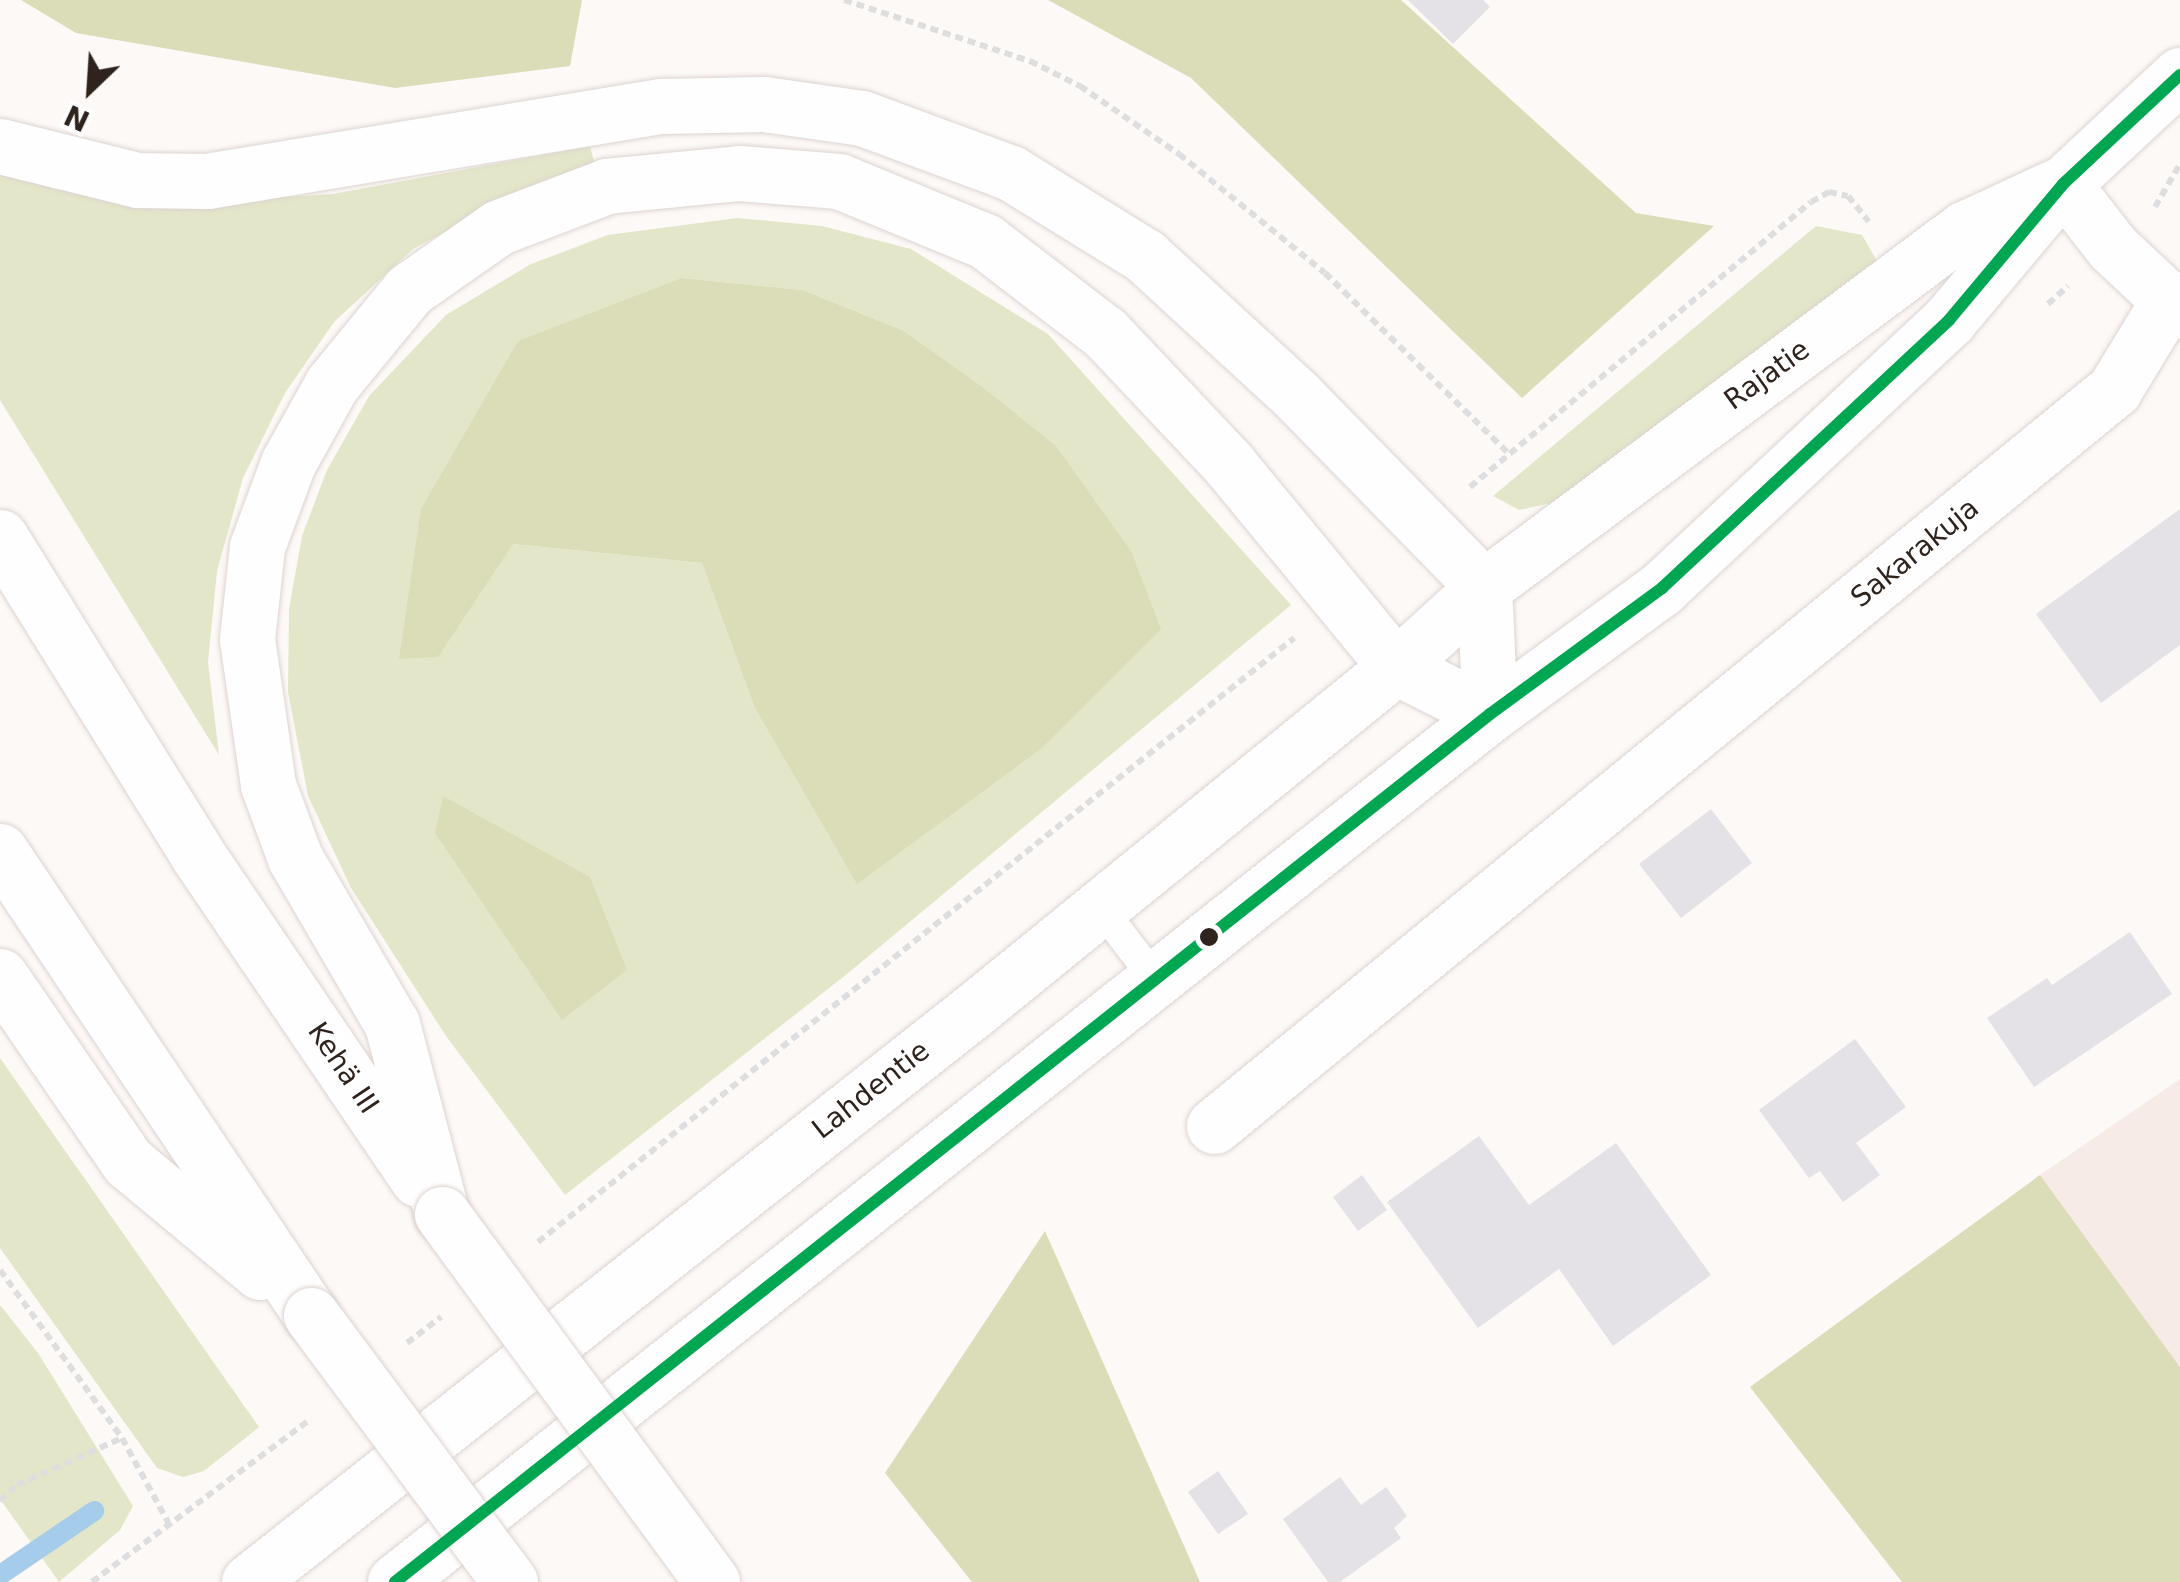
<!DOCTYPE html>
<meta charset="utf-8">
<style>
body{margin:0}
#map{position:relative;width:2180px;height:1582px;overflow:hidden;background:#fdf9f7;font-family:"DejaVu Sans",sans-serif}
div>[style]{position:absolute}
.built>*{inset:0;background:#f6ebe6}
.green>*{inset:0;background:#e4e6c9}
.forest>*{inset:0;background:#daddb8}
.stream>*{height:20px;margin:-10px;padding:0 10px;transform-origin:10px;border-radius:10px;background:#a6cceb}
.building>*{inset:0;background:#e4e2e6}
.path>*{height:6px;margin-top:-3px;transform-origin:0;background:repeating-linear-gradient(90deg,#dfdede 0 8px,transparent 0 13px)}
.roads{filter:drop-shadow(0 0 2px #dcd4d0) drop-shadow(0 0 2px #dcd4d0)}
.lane>*{height:30px;margin:-15px;padding:0 15px;transform-origin:15px;border-radius:15px;background:#fffefe}
.street>*{height:55px;margin:-27.5px;padding:0 27.5px;transform-origin:27.5px;border-radius:27.5px;background:#fffefe}
.secondary>*{height:55px;margin:-27.5px;padding:0 27.5px;transform-origin:27.5px;border-radius:27.5px;background:#fffefe}
.highway>*{height:55px;margin:-27.5px;padding:0 27.5px;transform-origin:27.5px;border-radius:27.5px;background:#fffefe}
.bridges{filter:drop-shadow(0 0 2px #dcd4d0) drop-shadow(0 0 2px #dcd4d0)}
.highway-bridge>*{height:55px;margin:-27.5px;padding:0 27.5px;transform-origin:27.5px;border-radius:27.5px;background:#fffefe}
.bus-1>*{height:12px;margin:-6px;padding:0 6px;transform-origin:6px;border-radius:6px;background:#00a651}
.dots>*{width:28px;height:28px;translate:-50% -50%;box-sizing:border-box;border:5px solid #fff;border-radius:50%}
span{translate:-50% -50%;white-space:nowrap;text-align:center;line-height:1.15;-webkit-text-stroke:8px #fff;paint-order:stroke}
.street-label{font-size:28px;color:#2f231d}
.north{position:absolute;left:40px;top:40px;width:100px;height:100px;-webkit-text-stroke:8px #fff;paint-order:stroke;rotate:205deg;font-size:28px;font-weight:700;line-height:40px;text-align:center;color:#2f231d}
.north::after{content:'';display:block;margin:auto;width:35px;height:45px;background:#2f231d;clip-path:polygon(50% 0,100% 100%,50% 72%,0 100%)}
</style>
<div id="map">
<div class="built">
<i style="clip-path:polygon(2180px 1079px,2180px 1367px,2040px 1175px)"></i>
</div>
<div class="green">
<i style="clip-path:polygon(590px 146px,595px 165px,500px 202px,413px 249px,334px 322px,285px 393px,243px 478px,217px 571px,208px 662px,219px 755px,0 400px,0 168px,64px 190px,218px 201px,333px 194px)"></i>
<i style="clip-path:polygon(evenodd,737px 218px,822px 226px,911px 249px,1048px 334px,1291px 605px,847px 974px,565px 1195px,446px 1036px,351px 888px,308px 796px,288px 692px,289px 609px,302px 536px,327px 470px,369px 396px,446px 315px,531px 264px,608px 235px,737px 218px,682px 278px,803px 290px,902px 330px,754px 706px,702px 563px,512px 544px,682px 278px)"></i>
<i style="clip-path:polygon(1816px 226px,1862px 235px,1877px 261px,1574px 498px,1519px 510px,1493px 496px)"></i>
<i style="clip-path:polygon(0 1058px,259px 1427px,204px 1471px,183px 1477px,157px 1468px,0 1248px)"></i>
<i style="clip-path:polygon(0 1305px,38px 1353px,133px 1506px,120px 1530px,59px 1582px,0 1499px)"></i>
</div>
<div class="forest">
<i style="clip-path:polygon(21px 0,582px 0,570px 66px,395px 88px,76px 33px)"></i>
<i style="clip-path:polygon(1048px 0,1401px 0,1636px 213px,1714px 226px,1522px 398px,1191px 78px)"></i>
<i style="clip-path:polygon(682px 278px,803px 290px,902px 330px,981px 386px,1056px 446px,1131px 551px,1161px 629px,1042px 748px,857px 884px,754px 706px,702px 563px,513px 544px,438px 657px,399px 659px,421px 509px,518px 341px)"></i>
<i style="clip-path:polygon(443px 796px,590px 877px,627px 970px,562px 1020px,435px 833px)"></i>
<i style="clip-path:polygon(2040px 1175px,2180px 1367px,2180px 1582px,1902px 1582px,1750px 1387px)"></i>
<i style="clip-path:polygon(1045px 1231px,1200px 1582px,972px 1582px,885px 1473px)"></i>
</div>
<div class="stream">
<i style="left:0;top:1575px;width:114px;rotate:-34.2deg"></i>
</div>
<div class="building">
<i style="clip-path:polygon(1408px 0,1483px 0,1490px 7px,1453px 44px)"></i>
<i style="clip-path:polygon(2180px 509px,2180px 645px,2101px 703px,2036px 614px)"></i>
<i style="clip-path:polygon(1711px 809px,1752px 863px,1681px 918px,1639px 864px)"></i>
<i style="clip-path:polygon(2130px 932px,2172px 994px,2034px 1087px,1987px 1018px,2047px 978px,2052px 985px)"></i>
<i style="clip-path:polygon(1855px 1039px,1906px 1107px,1856px 1143px,1880px 1175px,1843px 1202px,1820px 1171px,1809px 1178px,1759px 1110px)"></i>
<i style="clip-path:polygon(1479px 1136px,1529px 1205px,1616px 1143px,1711px 1275px,1613px 1346px,1559px 1269px,1478px 1328px,1387px 1202px)"></i>
<i style="clip-path:polygon(1362px 1175px,1387px 1210px,1358px 1231px,1333px 1197px)"></i>
<i style="clip-path:polygon(1218px 1471px,1248px 1514px,1218px 1534px,1188px 1492px)"></i>
<i style="clip-path:polygon(1340px 1477px,1361px 1505px,1386px 1487px,1407px 1516px,1394px 1528px,1401px 1538px,1340px 1582px,1328px 1582px,1283px 1519px)"></i>
</div>
<div class="path">
<i style="left:844px;top:0;width:196px;rotate:18.2deg"></i>
<i style="left:1030px;top:61px;width:56px;rotate:26.6deg"></i>
<i style="left:1080px;top:86px;width:120px;rotate:34.5deg"></i>
<i style="left:1179px;top:154px;width:188px;rotate:39.2deg"></i>
<i style="left:1325px;top:273px;width:257px;rotate:44.5deg"></i>
<i style="left:2155px;top:207px;width:50px;rotate:-59.8deg"></i>
<i style="left:2048px;top:304px;width:27px;rotate:-42deg"></i>
<i style="left:1470px;top:487px;width:444px;rotate:-39.9deg"></i>
<i style="left:1811px;top:202px;width:21px;rotate:-29deg"></i>
<i style="left:1829px;top:192px;width:19px;rotate:12deg"></i>
<i style="left:1848px;top:196px;width:33px;rotate:51deg"></i>
<i style="left:538px;top:1242px;width:968px;rotate:-38.62deg"></i>
<i style="left:0;top:1270px;width:208px;rotate:54deg"></i>
<i style="left:122px;top:1438px;width:96px;rotate:61.3deg"></i>
<i style="left:407px;top:1343px;width:43px;rotate:-37.4deg"></i>
<i style="left:0;top:1501px;width:23px;rotate:-43deg"></i>
<i style="left:17px;top:1485px;width:115px;rotate:-24.1deg"></i>
<i style="left:92px;top:1582px;width:273px;rotate:-36.7deg"></i>
</div>
<div class="roads">
<div class="lane">
<i style="left:1099px;top:906px;width:97px;rotate:52.5deg"></i>
</div>
<div class="street">
<i style="left:2063px;top:184px;width:80px;rotate:52.1deg"></i>
<i style="left:2112px;top:247px;width:93px;rotate:43.3deg"></i>
<i style="left:1484px;top:587px;width:599px;rotate:-36.72deg"></i>
<i style="left:1964px;top:229px;width:100px;rotate:-24.8deg"></i>
<i style="left:1490px;top:714px;width:213px;rotate:-36.2deg"></i>
<i style="left:1662px;top:588px;width:393px;rotate:-43deg"></i>
<i style="left:1949px;top:320px;width:177px;rotate:-50deg"></i>
<i style="left:2063px;top:184px;width:160px;rotate:-43deg"></i>
<i style="left:1214px;top:1126px;width:1163px;rotate:-39.28deg"></i>
<i style="left:2114px;top:390px;width:108px;rotate:-58.7deg"></i>
</div>
<div class="secondary">
<i style="left:249px;top:1582px;width:930px;rotate:-38.27deg"></i>
<i style="left:979px;top:1006px;width:537px;rotate:-39.11deg"></i>
<i style="left:1396px;top:667px;width:119px;rotate:-42.3deg"></i>
<i style="left:395px;top:1582px;width:1397px;rotate:-38.4deg"></i>
</div>
<div class="highway">
<i style="left:0;top:146px;width:141px;rotate:13.9deg"></i>
<i style="left:137px;top:180px;width:70px;rotate:0.8deg"></i>
<i style="left:207px;top:181px;width:460px;rotate:-9.4deg"></i>
<i style="left:661px;top:106px;width:103px;rotate:-1.1deg"></i>
<i style="left:764px;top:104px;width:99px;rotate:8.1deg"></i>
<i style="left:862px;top:118px;width:159px;rotate:20.3deg"></i>
<i style="left:1011px;top:173px;width:158px;rotate:31.8deg"></i>
<i style="left:1145px;top:256px;width:207px;rotate:42.6deg"></i>
<i style="left:1297px;top:396px;width:267px;rotate:45.6deg"></i>
<i style="left:1484px;top:587px;width:127px;rotate:87.3deg"></i>
<i style="left:1490px;top:714px;width:105px;rotate:-153.4deg"></i>
<i style="left:1396px;top:667px;width:264px;rotate:-129.5deg"></i>
<i style="left:1228px;top:463px;width:179px;rotate:-133.4deg"></i>
<i style="left:1105px;top:333px;width:151px;rotate:-142.5deg"></i>
<i style="left:985px;top:241px;width:158px;rotate:-157.7deg"></i>
<i style="left:839px;top:181px;width:100px;rotate:-175.4deg"></i>
<i style="left:739px;top:173px;width:133px;rotate:174.4deg"></i>
<i style="left:607px;top:186px;width:116px;rotate:159.2deg"></i>
<i style="left:499px;top:227px;width:110px;rotate:145deg"></i>
<i style="left:409px;top:290px;width:122px;rotate:129.3deg"></i>
<i style="left:332px;top:384px;width:90px;rotate:119.1deg"></i>
<i style="left:288px;top:463px;width:90px;rotate:110.3deg"></i>
<i style="left:257px;top:547px;width:93px;rotate:96.2deg"></i>
<i style="left:247px;top:639px;width:148px;rotate:81.8deg"></i>
<i style="left:268px;top:785px;width:78px;rotate:69.7deg"></i>
<i style="left:295px;top:858px;width:192px;rotate:59.7deg"></i>
<i style="left:392px;top:1024px;width:196px;rotate:75.3deg"></i>
<i style="left:0;top:537px;width:373px;rotate:58.1deg"></i>
<i style="left:197px;top:854px;width:393px;rotate:55.8deg"></i>
<i style="left:0;top:851px;width:559px;rotate:56.17deg"></i>
<i style="left:0;top:976px;width:226px;rotate:55.5deg"></i>
<i style="left:128px;top:1162px;width:172px;rotate:39.8deg"></i>
</div>
</div>
<div class="bridges">
<div class="highway-bridge">
<i style="left:442px;top:1214px;width:456px;rotate:53.7deg"></i>
<i style="left:311px;top:1315px;width:333px;rotate:53.3deg"></i>
</div>
</div>
<div class="bus-1">
<i style="left:395px;top:1582px;width:1397px;rotate:-38.4deg"></i>
<i style="left:1490px;top:714px;width:213px;rotate:-36.2deg"></i>
<i style="left:1662px;top:588px;width:393px;rotate:-43deg"></i>
<i style="left:1949px;top:320px;width:177px;rotate:-50deg"></i>
<i style="left:2063px;top:184px;width:160px;rotate:-43deg"></i>
</div>
<div class="dots">
<i style="left:1209px;top:937px;background:#2f231d"></i>
</div>
<div class="street-label">
<span style="left:1767px;top:375px;rotate:-36deg">Rajatie</span>
<span style="left:1915px;top:553px;rotate:-39deg">Sakarakuja</span>
<span style="left:343px;top:1068px;rotate:56deg">Kehä III</span>
<span style="left:871px;top:1090px;rotate:-38deg">Lahdentie</span>
</div>
<div class="north">N</div>
</div>
